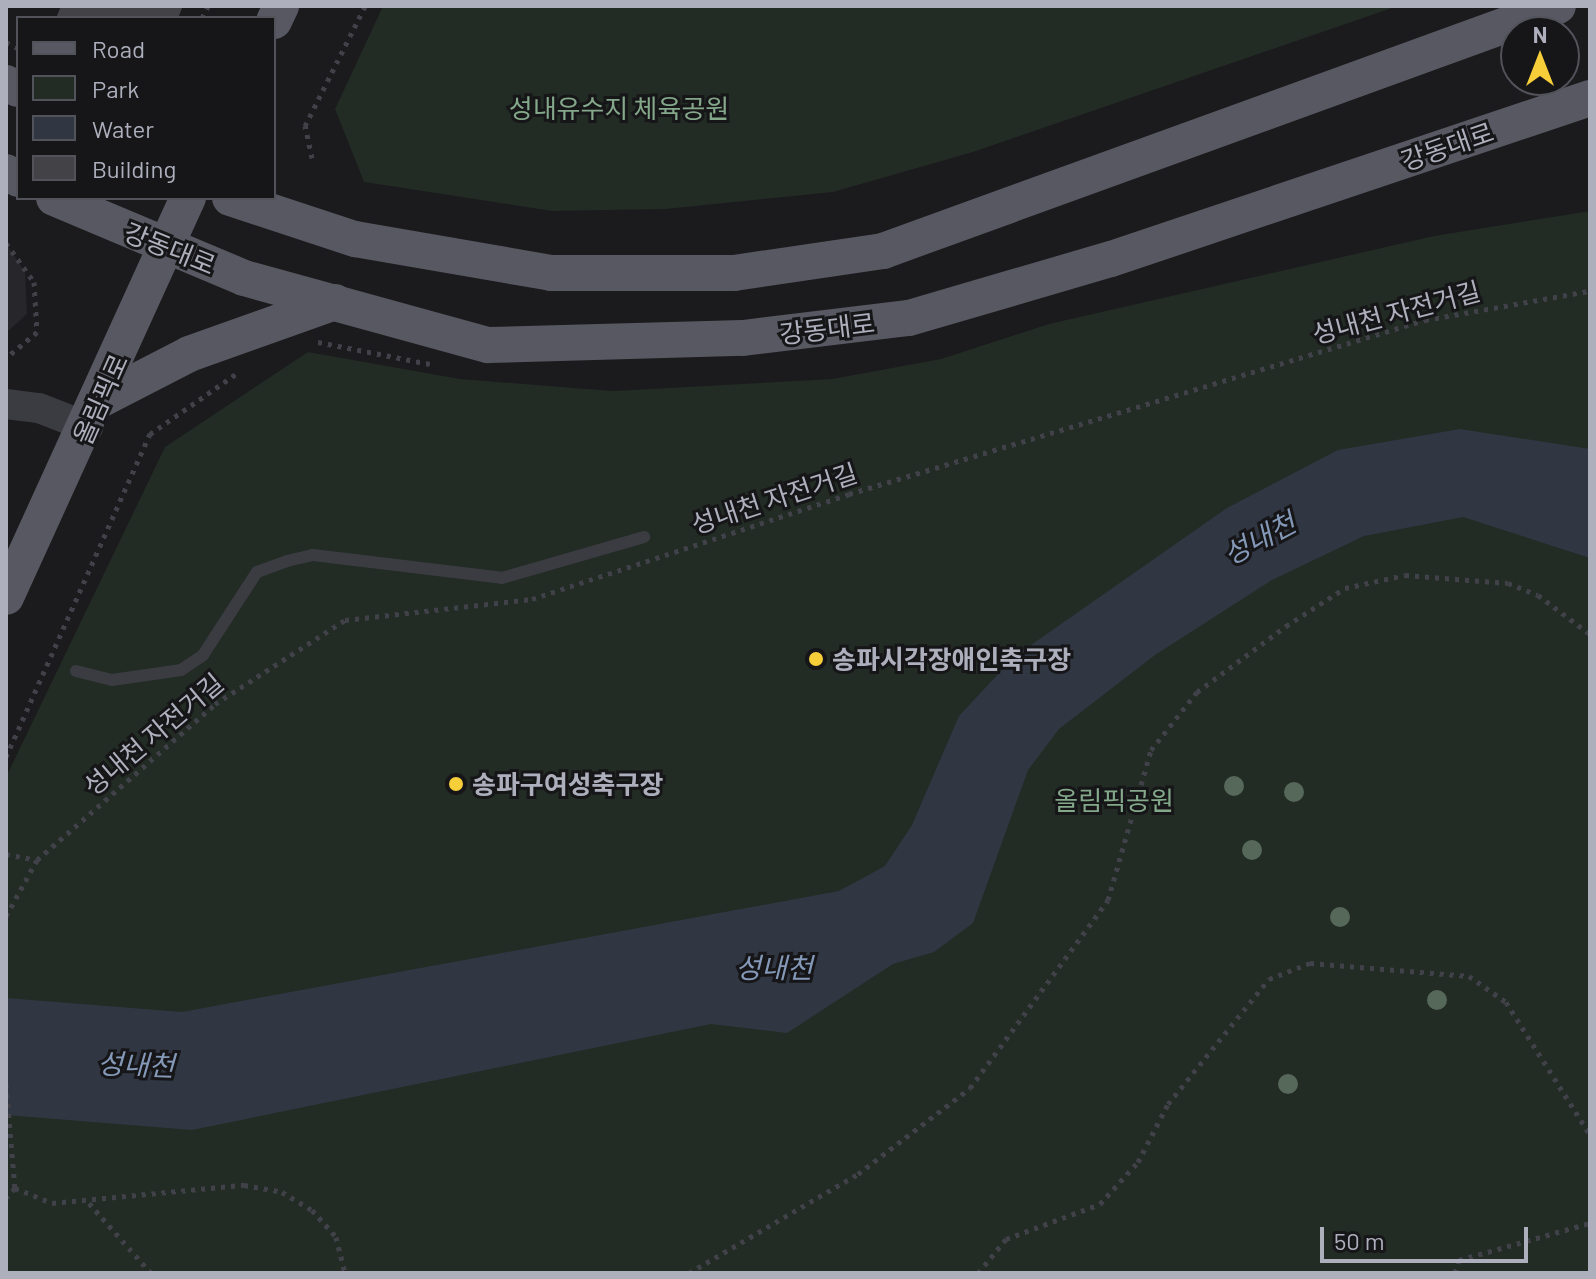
<!DOCTYPE html>
<meta charset="utf-8">
<style>
body{margin:0}
#map{position:relative;width:1596px;height:1279px;overflow:hidden;background:#1b1a1d;font-family:Barlow,"Noto Sans KR",sans-serif}
div>[style]{position:absolute}
.built>*{inset:0;background:#27262a}
.green>*{inset:0;background:#222b24}
.water>*{inset:0;background:#303742}
.building>*{inset:0;background:#424247}
.path>*{height:5px;margin-top:-2.5px;transform-origin:0;background:repeating-linear-gradient(90deg,#414249 0 4px,transparent 0 10px)}
.service>*{height:12px;margin:-6px;padding:0 6px;transform-origin:6px;border-radius:6px;background:#3b3c42}
.tertiary>*{height:30px;margin:-15px;padding:0 15px;transform-origin:15px;border-radius:15px;background:#3b3c42}
.primary>*{height:36px;margin:-18px;padding:0 18px;transform-origin:18px;border-radius:18px;background:#575861}
.trees>*{width:20px;height:20px;margin:-10px;border-radius:50%;background:#556859}
.dots>*{width:22px;height:22px;translate:-50% -50%;box-sizing:border-box;border:4px solid #161518;border-radius:50%}
span{translate:-50% -50%;white-space:nowrap;text-align:center;line-height:1.15;-webkit-text-stroke:6px #161518;paint-order:stroke}
.park-label{font-size:26px;color:#84a88a}
.street-label{font-size:26px;color:#adb0bc}
.poi-label{font-size:26px;color:#adb0bc;font-weight:700}
.left{translate:0 -50%;text-align:left}
.water-label{font-size:28px;color:#8499b7;font-style:italic}
.frame{position:absolute;inset:0;border:8px solid #adb0bc;pointer-events:none}
.legend{position:absolute;left:16px;top:16px;width:260px;height:184px;box-sizing:border-box;background:#161518;border:2px solid #52535a;margin:0;padding:10px 14px;list-style:none;font-size:24px;color:#adb0bc}
.legend li{display:flex;align-items:center;gap:16px;height:40px}
.legend b{width:40px;border:2px solid #52535a}
.north{position:absolute;left:1500px;top:16px;width:80px;height:80px;box-sizing:border-box;background:#161518;border:2px solid #52535a;border-radius:50%;rotate:0deg;font-size:22px;font-weight:700;line-height:32px;text-align:center;color:#adb0bc}
.north::after{content:'';display:block;margin:auto;width:28px;height:36px;background:#f6ce39;clip-path:polygon(50% 0,100% 100%,50% 72%,0 100%)}
.scale{position:absolute;left:1320px;top:1227px;width:208px;height:36px;box-sizing:border-box;border:4px solid #adb0bc;border-top:0;padding-left:10px;font-size:24px;line-height:28px;white-space:nowrap;color:#adb0bc;-webkit-text-stroke:6px #161518;paint-order:stroke}
</style>
<div id="map">
<div class="built">
<i style="clip-path:polygon(6px 243px,25px 272px,27px 314px,6px 333px)"></i>
</div>
<div class="green">
<i style="clip-path:polygon(383px 6px,1398px 6px,973px 152px,833px 192px,666px 209px,552px 211px,364px 182px,335px 109px)"></i>
<i style="clip-path:polygon(1590px 211px,1590px 1273px,6px 1273px,6px 777px,165px 447px,308px 352px,460px 379px,613px 391px,832px 379px,941px 359px,1049px 324px,1434px 236px)"></i>
</div>
<div class="water">
<i style="clip-path:polygon(1460px 429px,1590px 449px,1590px 558px,1463px 517px,1364px 536px,1272px 580px,1155px 655px,1059px 729px,1028px 770px,973px 923px,934px 952px,893px 964px,787px 1033px,711px 1024px,192px 1130px,6px 1115px,6px 998px,182px 1012px,839px 891px,885px 866px,912px 825px,959px 716px,1014px 657px,1227px 508px,1338px 450px)"></i>
</div>
<div class="building">
<i style="clip-path:polygon(61px 6px,183px 6px,178px 18px,56px 18px)"></i>
</div>
<div class="path">
<i style="left:202px;top:18px;width:13px;rotate:-63deg"></i>
<i style="left:6px;top:42px;width:13px;rotate:27deg"></i>
<i style="left:312px;top:158px;width:33px;rotate:-102deg"></i>
<i style="left:305px;top:126px;width:134px;rotate:-63.4deg"></i>
<i style="left:6px;top:243px;width:48px;rotate:54.3deg"></i>
<i style="left:34px;top:282px;width:50px;rotate:86.6deg"></i>
<i style="left:37px;top:332px;width:40px;rotate:140deg"></i>
<i style="left:318px;top:342px;width:114px;rotate:11.1deg"></i>
<i style="left:6px;top:757px;width:354px;rotate:-66deg"></i>
<i style="left:150px;top:434px;width:105px;rotate:-34.9deg"></i>
<i style="left:6px;top:854px;width:31px;rotate:11deg"></i>
<i style="left:6px;top:916px;width:64px;rotate:-61deg"></i>
<i style="left:37px;top:860px;width:237px;rotate:-41.2deg"></i>
<i style="left:215px;top:704px;width:155px;rotate:-32.9deg"></i>
<i style="left:345px;top:620px;width:188px;rotate:-6.4deg"></i>
<i style="left:532px;top:599px;width:334px;rotate:-18.3deg"></i>
<i style="left:849px;top:494px;width:602px;rotate:-16.81deg"></i>
<i style="left:1425px;top:320px;width:168px;rotate:-10deg"></i>
<i style="left:6px;top:1084px;width:104px;rotate:85.1deg"></i>
<i style="left:15px;top:1188px;width:13px;rotate:132deg"></i>
<i style="left:15px;top:1188px;width:40px;rotate:22deg"></i>
<i style="left:52px;top:1203px;width:193px;rotate:-5.4deg"></i>
<i style="left:244px;top:1185px;width:39px;rotate:10deg"></i>
<i style="left:282px;top:1192px;width:35px;rotate:31deg"></i>
<i style="left:312px;top:1210px;width:36px;rotate:48deg"></i>
<i style="left:336px;top:1237px;width:37px;rotate:76deg"></i>
<i style="left:89px;top:1203px;width:94px;rotate:48.5deg"></i>
<i style="left:689px;top:1273px;width:196px;rotate:-30.4deg"></i>
<i style="left:858px;top:1174px;width:141px;rotate:-37.5deg"></i>
<i style="left:970px;top:1088px;width:233px;rotate:-53.7deg"></i>
<i style="left:1108px;top:900px;width:156px;rotate:-74deg"></i>
<i style="left:1151px;top:750px;width:74px;rotate:-51.6deg"></i>
<i style="left:1197px;top:692px;width:111px;rotate:-36.6deg"></i>
<i style="left:1286px;top:626px;width:70px;rotate:-32.8deg"></i>
<i style="left:1345px;top:588px;width:61px;rotate:-12.2deg"></i>
<i style="left:1405px;top:575px;width:103px;rotate:4.4deg"></i>
<i style="left:1508px;top:583px;width:32px;rotate:22deg"></i>
<i style="left:1538px;top:595px;width:65px;rotate:36.9deg"></i>
<i style="left:978px;top:1273px;width:44px;rotate:-50.5deg"></i>
<i style="left:1006px;top:1239px;width:100px;rotate:-20.4deg"></i>
<i style="left:1100px;top:1204px;width:57px;rotate:-47.9deg"></i>
<i style="left:1138px;top:1162px;width:65px;rotate:-62.7deg"></i>
<i style="left:1168px;top:1104px;width:161px;rotate:-51.1deg"></i>
<i style="left:1269px;top:979px;width:44px;rotate:-21.3deg"></i>
<i style="left:1310px;top:963px;width:160px;rotate:4.7deg"></i>
<i style="left:1469px;top:976px;width:45px;rotate:35.1deg"></i>
<i style="left:1506px;top:1002px;width:157px;rotate:57.7deg"></i>
<i style="left:1455px;top:1273px;width:14px;rotate:-73deg"></i>
<i style="left:1459px;top:1260px;width:136px;rotate:-15.8deg"></i>
</div>
<div class="service">
<i style="left:76px;top:671px;width:37px;rotate:14deg"></i>
<i style="left:112px;top:680px;width:70px;rotate:-8.2deg"></i>
<i style="left:181px;top:670px;width:27px;rotate:-34deg"></i>
<i style="left:203px;top:655px;width:99px;rotate:-57deg"></i>
<i style="left:257px;top:572px;width:32px;rotate:-20deg"></i>
<i style="left:287px;top:561px;width:27px;rotate:-13deg"></i>
<i style="left:313px;top:555px;width:190px;rotate:6.9deg"></i>
<i style="left:502px;top:578px;width:148px;rotate:-16.1deg"></i>
</div>
<div class="tertiary">
<i style="left:6px;top:404px;width:33px;rotate:7deg"></i>
<i style="left:39px;top:408px;width:53px;rotate:21.2deg"></i>
</div>
<div class="primary">
<i style="left:274px;top:21px;width:17px;rotate:-65deg"></i>
<i style="left:6px;top:83px;width:13px;rotate:27deg"></i>
<i style="left:6px;top:172px;width:14px;rotate:30deg"></i>
<i style="left:54px;top:198px;width:206px;rotate:22.8deg"></i>
<i style="left:244px;top:278px;width:253px;rotate:15.4deg"></i>
<i style="left:488px;top:345px;width:255px;rotate:-1.6deg"></i>
<i style="left:743px;top:338px;width:167px;rotate:-6.9deg"></i>
<i style="left:909px;top:318px;width:210px;rotate:-16.3deg"></i>
<i style="left:1111px;top:259px;width:505px;rotate:-18.58deg"></i>
<i style="left:230px;top:198px;width:132px;rotate:18.2deg"></i>
<i style="left:355px;top:239px;width:199px;rotate:9.8deg"></i>
<i style="left:551px;top:273px;width:183px"></i>
<i style="left:734px;top:273px;width:151px;rotate:-8.4deg"></i>
<i style="left:883px;top:251px;width:718px;rotate:-19.95deg"></i>
<i style="left:100px;top:400px;width:100px;rotate:-27.3deg"></i>
<i style="left:189px;top:354px;width:155px;rotate:-19.6deg"></i>
<i style="left:6px;top:597px;width:439px;rotate:-65.5deg"></i>
</div>
<div class="trees">
<i style="left:1234px;top:786px"></i>
<i style="left:1294px;top:792px"></i>
<i style="left:1252px;top:850px"></i>
<i style="left:1340px;top:917px"></i>
<i style="left:1437px;top:1000px"></i>
<i style="left:1288px;top:1084px"></i>
</div>
<div class="dots">
<i style="left:816px;top:659px;background:#f6ce39"></i>
<i style="left:456px;top:784px;background:#f6ce39"></i>
</div>
<div class="park-label">
<span style="left:619px;top:108px">성내유수지 체육공원</span>
<span style="left:1114px;top:800px">올림픽공원</span>
</div>
<div class="street-label">
<span style="left:1447px;top:146px;rotate:-19deg">강동대로</span>
<span style="left:170px;top:248px;rotate:22deg">강동대로</span>
<span style="left:1396px;top:312px;rotate:-15deg">성내천 자전거길</span>
<span style="left:827px;top:328px;rotate:-7deg">강동대로</span>
<span style="left:100px;top:399px;rotate:-66deg">올림픽로</span>
<span style="left:774px;top:498px;rotate:-18deg">성내천 자전거길</span>
<span style="left:153px;top:734px;rotate:-40deg">성내천 자전거길</span>
</div>
<div class="poi-label">
<span class="left" style="left:832px;top:659px">송파시각장애인축구장</span>
<span class="left" style="left:472px;top:784px">송파구여성축구장</span>
</div>
<div class="water-label">
<span style="left:1259px;top:538px;rotate:-28deg">성내천</span>
<span style="left:774px;top:967px">성내천</span>
<span style="left:136px;top:1064px;rotate:2deg">성내천</span>
</div>
<div class="frame"></div>
<ul class="legend">
<li><b style="height:10px;background:#575861"></b>Road</li>
<li><b style="height:22px;background:#222b24"></b>Park</li>
<li><b style="height:22px;background:#303742"></b>Water</li>
<li><b style="height:22px;background:#424247"></b>Building</li>
</ul>
<div class="north">N</div>
<div class="scale">50 m</div>
</div>
